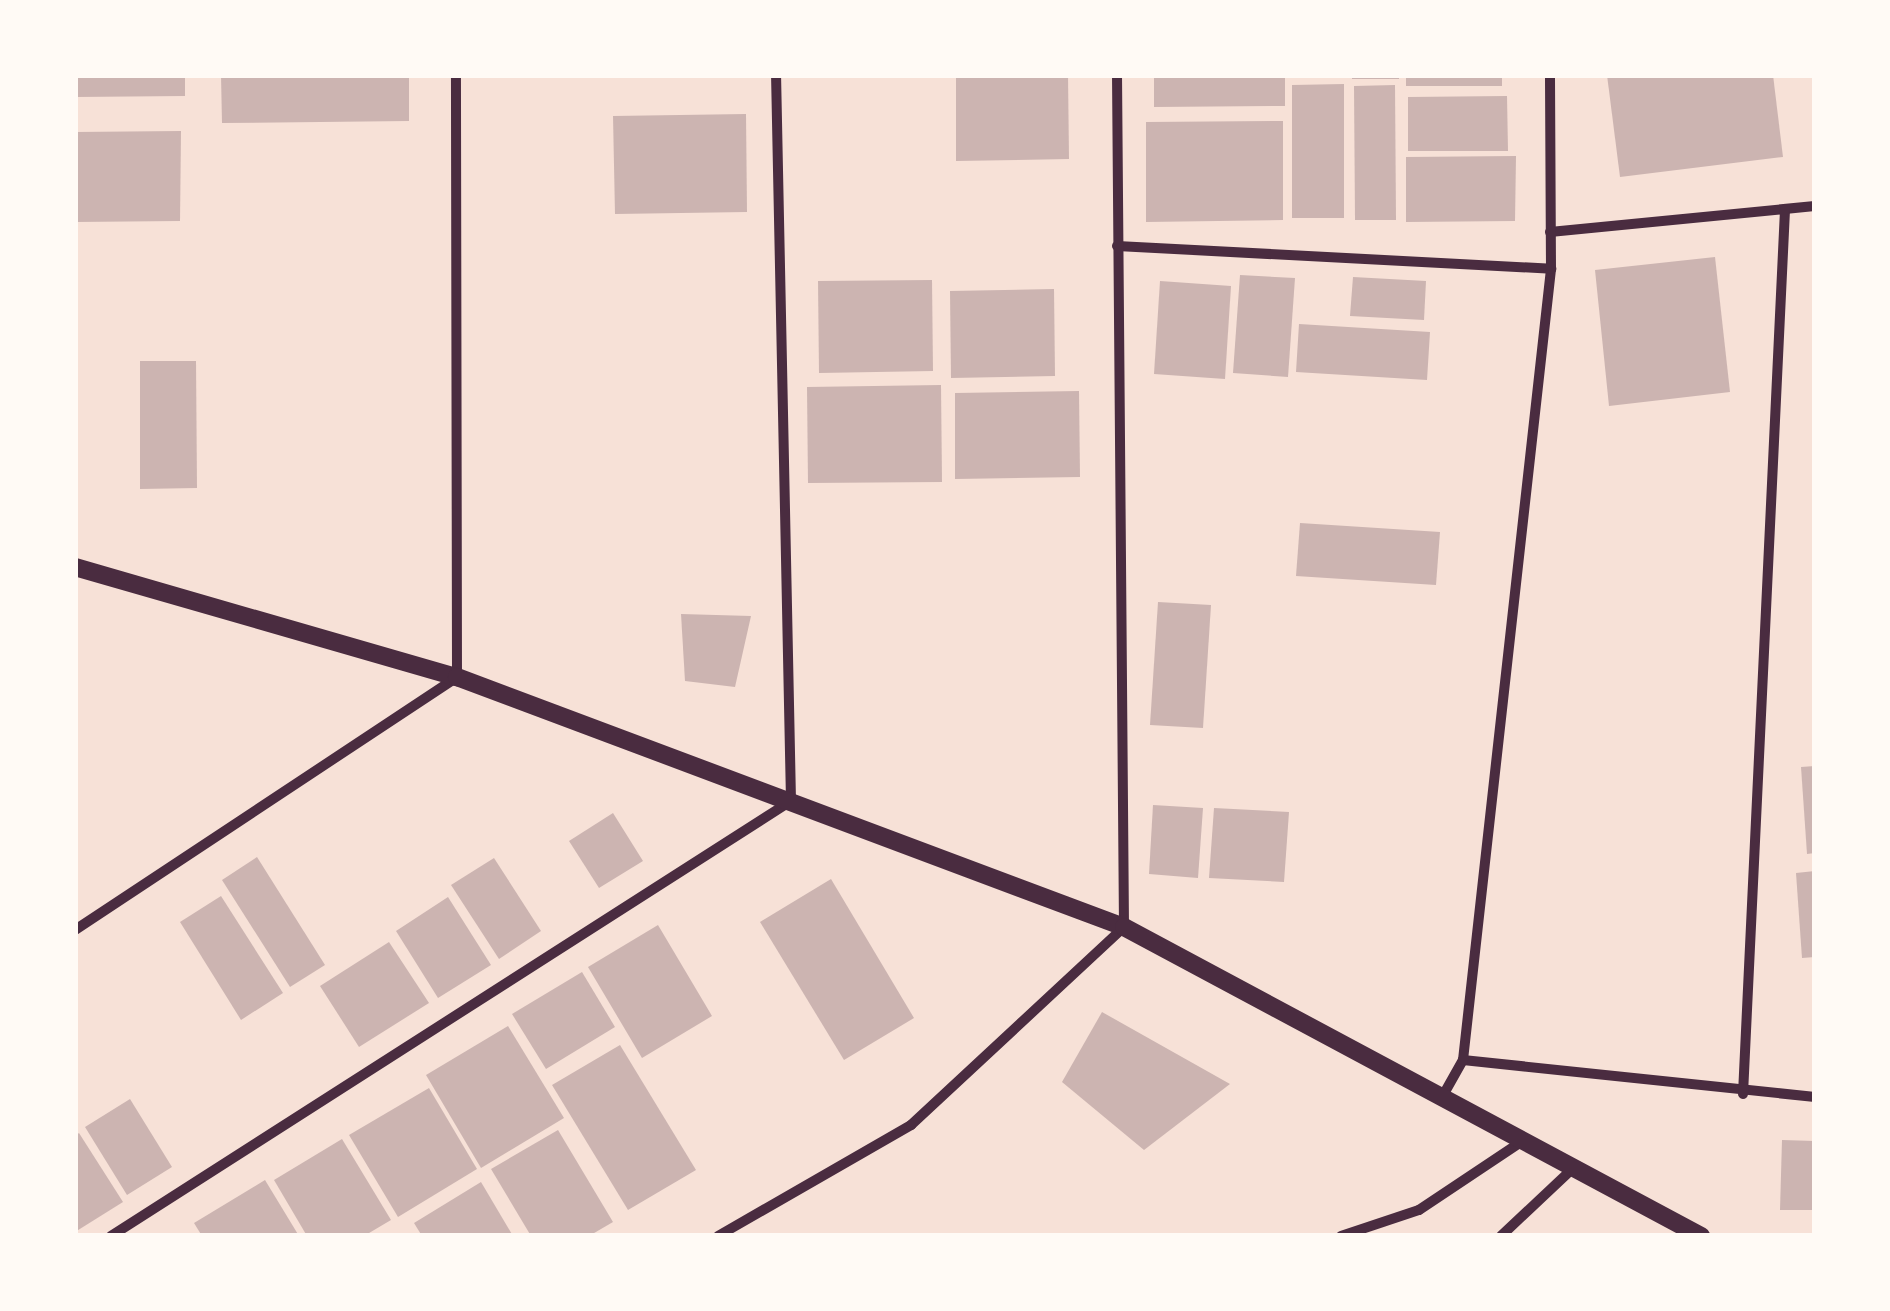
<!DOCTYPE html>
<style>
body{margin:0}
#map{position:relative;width:1890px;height:1311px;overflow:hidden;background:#f7e1d7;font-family:Inter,sans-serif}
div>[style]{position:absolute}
.building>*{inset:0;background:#ccb4b1}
.minor>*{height:10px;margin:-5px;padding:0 5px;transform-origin:5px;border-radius:5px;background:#4a2c40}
.tertiary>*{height:18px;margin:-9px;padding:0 9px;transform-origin:9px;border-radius:9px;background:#4a2c40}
span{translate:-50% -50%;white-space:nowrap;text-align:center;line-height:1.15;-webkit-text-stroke:8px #fffaf5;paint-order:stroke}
.frame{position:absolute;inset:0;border:78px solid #fffaf5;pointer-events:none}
</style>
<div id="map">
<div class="building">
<i style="clip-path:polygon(75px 75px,185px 75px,185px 96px,75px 97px)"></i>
<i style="clip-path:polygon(221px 75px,409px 75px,409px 121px,222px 123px)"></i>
<i style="clip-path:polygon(956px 75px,1068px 75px,1069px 159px,956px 161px)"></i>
<i style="clip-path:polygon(1154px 75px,1285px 75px,1285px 106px,1154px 107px)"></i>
<i style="clip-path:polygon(1352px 75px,1399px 75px,1399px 79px,1352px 79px)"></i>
<i style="clip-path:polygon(1406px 75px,1502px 75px,1502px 86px,1406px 86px)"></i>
<i style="clip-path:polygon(1607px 75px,1773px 75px,1783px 157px,1620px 177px)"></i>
<i style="clip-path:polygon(1344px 84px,1344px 218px,1292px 218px,1292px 85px)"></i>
<i style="clip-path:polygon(1395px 85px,1396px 220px,1355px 220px,1354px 86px)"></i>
<i style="clip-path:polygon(1507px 96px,1508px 151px,1408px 151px,1408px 97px)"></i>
<i style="clip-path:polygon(746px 114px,747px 212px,615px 214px,613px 116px)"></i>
<i style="clip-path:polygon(1283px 121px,1283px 220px,1146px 222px,1146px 122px)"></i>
<i style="clip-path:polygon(181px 131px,180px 221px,75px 222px,75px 132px)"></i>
<i style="clip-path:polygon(1516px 156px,1515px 221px,1406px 222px,1406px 157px)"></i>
<i style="clip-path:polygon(1715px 257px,1730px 392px,1609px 406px,1595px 270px)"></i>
<i style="clip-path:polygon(1240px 275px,1295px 278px,1288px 377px,1233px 373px)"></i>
<i style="clip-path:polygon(1353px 277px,1426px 281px,1424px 320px,1350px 316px)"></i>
<i style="clip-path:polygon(932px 280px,933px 371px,819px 373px,818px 281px)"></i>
<i style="clip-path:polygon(1160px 281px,1231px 286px,1225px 379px,1154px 374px)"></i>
<i style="clip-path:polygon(1054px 289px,1055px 376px,951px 378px,950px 291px)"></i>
<i style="clip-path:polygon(1299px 324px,1430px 332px,1427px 380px,1296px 372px)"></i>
<i style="clip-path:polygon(140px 361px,196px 361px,197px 488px,140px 489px)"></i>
<i style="clip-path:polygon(941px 385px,942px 482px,808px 483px,807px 387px)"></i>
<i style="clip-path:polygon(1079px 391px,1080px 477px,955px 479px,955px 393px)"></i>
<i style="clip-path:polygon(1300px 523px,1440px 532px,1436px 585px,1296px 576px)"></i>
<i style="clip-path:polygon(1158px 602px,1211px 605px,1203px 728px,1150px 725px)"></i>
<i style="clip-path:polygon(681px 614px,751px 616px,735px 687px,685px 681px)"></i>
<i style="clip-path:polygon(1815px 766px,1815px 853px,1807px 854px,1801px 767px)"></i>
<i style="clip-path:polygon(1153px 805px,1203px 808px,1198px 878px,1149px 874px)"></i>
<i style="clip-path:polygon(1214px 808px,1289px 812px,1284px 882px,1209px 878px)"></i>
<i style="clip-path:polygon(613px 813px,643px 861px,599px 888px,569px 841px)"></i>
<i style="clip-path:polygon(257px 857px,325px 965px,290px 987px,222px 880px)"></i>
<i style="clip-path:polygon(494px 858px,541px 931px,499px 959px,451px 885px)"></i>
<i style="clip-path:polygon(1815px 871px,1815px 957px,1802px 958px,1796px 873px)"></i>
<i style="clip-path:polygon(831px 879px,914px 1018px,844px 1060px,760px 922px)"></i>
<i style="clip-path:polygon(221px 896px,283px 993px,241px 1020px,180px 922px)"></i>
<i style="clip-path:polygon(448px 897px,491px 965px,438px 998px,396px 931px)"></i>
<i style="clip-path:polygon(658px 925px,712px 1016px,642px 1058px,588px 967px)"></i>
<i style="clip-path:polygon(389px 942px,429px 1003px,359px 1047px,320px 986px)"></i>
<i style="clip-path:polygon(582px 972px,615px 1027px,546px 1069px,512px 1014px)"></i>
<i style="clip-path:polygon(1102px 1012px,1230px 1084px,1144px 1150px,1062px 1082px)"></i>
<i style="clip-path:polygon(508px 1026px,564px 1118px,481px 1168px,426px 1075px)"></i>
<i style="clip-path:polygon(620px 1045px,696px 1170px,628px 1210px,552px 1085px)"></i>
<i style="clip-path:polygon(429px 1088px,477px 1169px,398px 1217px,349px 1135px)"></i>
<i style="clip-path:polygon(130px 1099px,172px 1167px,127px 1195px,85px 1127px)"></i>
<i style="clip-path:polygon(558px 1130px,613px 1222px,589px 1236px,531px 1236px,491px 1169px)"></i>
<i style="clip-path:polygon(79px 1133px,123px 1202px,75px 1232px,75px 1136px)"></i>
<i style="clip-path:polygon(342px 1139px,391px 1220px,364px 1236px,307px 1236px,274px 1180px)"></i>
<i style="clip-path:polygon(1782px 1140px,1815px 1141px,1815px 1210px,1780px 1210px)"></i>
<i style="clip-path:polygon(265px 1180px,299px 1236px,202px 1236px,194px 1223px)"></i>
<i style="clip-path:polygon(481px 1182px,513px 1236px,422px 1236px,414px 1223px)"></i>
</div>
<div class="minor">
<i style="left:1550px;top:232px;width:266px;rotate:-5.6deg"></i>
<i style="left:1117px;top:246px;width:435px;rotate:3deg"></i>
<i style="left:75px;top:930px;width:458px;rotate:-33.5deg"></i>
<i style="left:457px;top:677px;width:602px;rotate:-90.1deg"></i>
<i style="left:1463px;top:1060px;width:354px;rotate:6deg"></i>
<i style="left:1743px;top:1094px;width:885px;rotate:-87.28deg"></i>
<i style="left:1441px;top:1099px;width:45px;rotate:-60.6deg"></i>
<i style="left:1463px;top:1060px;width:796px;rotate:-83.65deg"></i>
<i style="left:1551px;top:269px;width:194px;rotate:-90.3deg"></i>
<i style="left:111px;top:1236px;width:807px;rotate:-32.61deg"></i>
<i style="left:791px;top:801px;width:726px;rotate:-91.18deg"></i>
<i style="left:718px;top:1236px;width:223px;rotate:-29.9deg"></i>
<i style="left:911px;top:1125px;width:291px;rotate:-42.9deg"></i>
<i style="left:1124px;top:927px;width:852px;rotate:-90.47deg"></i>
<i style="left:1341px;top:1236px;width:82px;rotate:-18.4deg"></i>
<i style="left:1419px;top:1210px;width:123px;rotate:-33.7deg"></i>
<i style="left:1501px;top:1236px;width:98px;rotate:-43.3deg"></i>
</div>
<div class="tertiary">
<i style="left:75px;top:567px;width:398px;rotate:16.1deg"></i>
<i style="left:457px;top:677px;width:712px;rotate:20.55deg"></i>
<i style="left:1124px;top:927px;width:655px;rotate:28.17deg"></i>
</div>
<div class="frame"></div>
</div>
